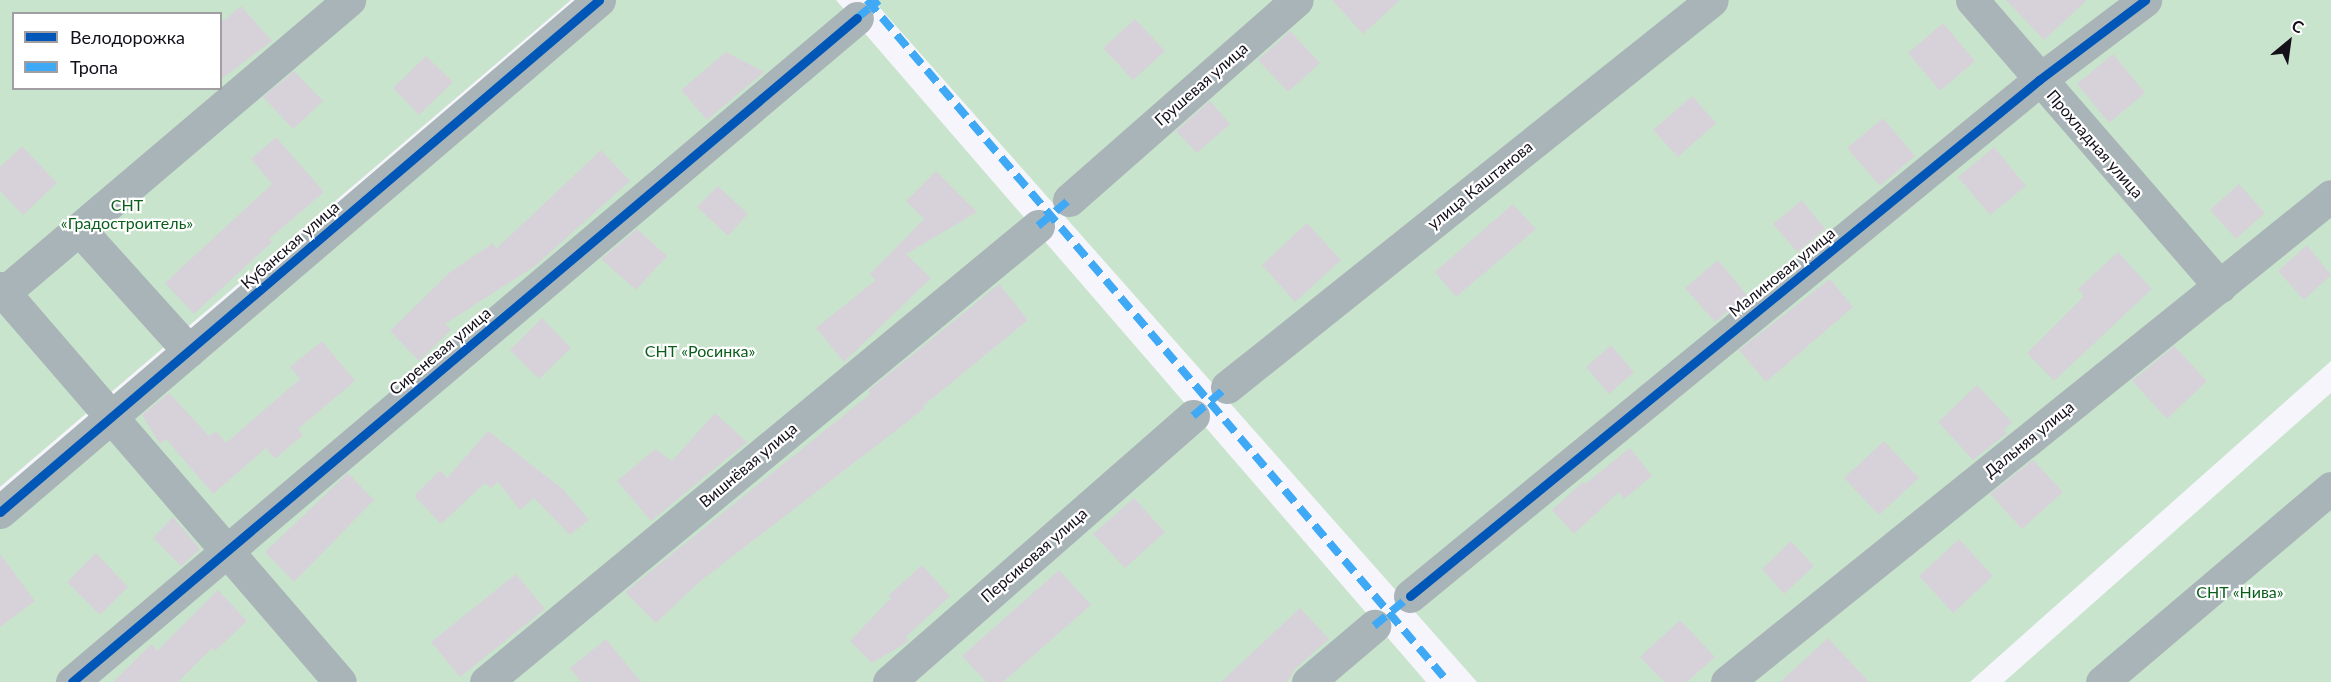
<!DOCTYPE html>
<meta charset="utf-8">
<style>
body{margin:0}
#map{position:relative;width:2331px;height:682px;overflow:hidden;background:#f6f5fb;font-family:Lato,sans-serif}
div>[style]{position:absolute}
.green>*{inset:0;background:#c9e4cc}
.building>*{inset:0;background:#d7d2d9}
.minor>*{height:33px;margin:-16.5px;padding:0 16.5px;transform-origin:16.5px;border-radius:16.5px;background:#a9b4b8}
.quiet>*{height:8px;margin-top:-4px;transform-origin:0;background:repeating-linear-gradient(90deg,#3fa9f5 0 15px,transparent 0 23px)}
.cycleway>*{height:9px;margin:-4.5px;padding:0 4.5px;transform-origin:4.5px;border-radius:4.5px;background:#0057b8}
span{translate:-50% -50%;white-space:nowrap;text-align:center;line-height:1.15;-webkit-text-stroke:4.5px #fff;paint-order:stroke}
.street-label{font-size:16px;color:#13101a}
.park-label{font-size:16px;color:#0a5e1c}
.legend{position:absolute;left:12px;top:12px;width:210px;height:78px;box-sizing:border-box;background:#fff;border:2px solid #a19fa3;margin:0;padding:8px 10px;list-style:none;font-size:18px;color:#13101a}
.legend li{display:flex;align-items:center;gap:12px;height:30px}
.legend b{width:30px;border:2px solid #a19fa3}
.north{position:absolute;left:2259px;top:12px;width:60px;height:60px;-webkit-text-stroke:4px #fff;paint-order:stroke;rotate:29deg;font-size:16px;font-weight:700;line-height:24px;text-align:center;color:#13101a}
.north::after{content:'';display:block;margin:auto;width:21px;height:27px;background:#13101a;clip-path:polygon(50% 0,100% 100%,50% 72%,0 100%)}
</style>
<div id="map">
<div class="green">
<i style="clip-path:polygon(evenodd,0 0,571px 0,0 487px,0 0,14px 14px,220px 14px,220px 88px,14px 88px,14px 14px)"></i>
<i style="clip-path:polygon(599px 0,836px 0,1426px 682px,0 682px,0 512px)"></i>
<i style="clip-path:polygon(873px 0,2331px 0,2331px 361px,1970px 682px,1477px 682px)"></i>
<i style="clip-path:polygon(2331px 393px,2331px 682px,2004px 682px)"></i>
</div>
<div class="building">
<i style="clip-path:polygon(1332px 0,1400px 0,1363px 34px)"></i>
<i style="clip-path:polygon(2006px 0,2087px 0,2044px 40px)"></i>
<i style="clip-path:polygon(241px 6px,272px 41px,220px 80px,220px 24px)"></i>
<i style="clip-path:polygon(1135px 19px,1165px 51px,1133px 80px,1103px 48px)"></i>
<i style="clip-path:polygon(1943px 23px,1975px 61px,1940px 91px,1908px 53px)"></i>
<i style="clip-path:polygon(1290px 31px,1320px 63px,1288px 92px,1258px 60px)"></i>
<i style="clip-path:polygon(726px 52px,764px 72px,707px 120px,681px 90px)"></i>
<i style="clip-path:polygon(2113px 54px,2145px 93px,2109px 123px,2077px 84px)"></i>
<i style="clip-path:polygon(426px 56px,453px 82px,419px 115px,393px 88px)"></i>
<i style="clip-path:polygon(294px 71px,323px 101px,293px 129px,263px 97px)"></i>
<i style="clip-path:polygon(1692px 96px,1716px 123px,1678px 157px,1653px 130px)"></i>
<i style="clip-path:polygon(1210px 101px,1230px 124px,1197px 153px,1176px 131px)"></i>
<i style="clip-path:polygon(1883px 118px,1915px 156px,1880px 186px,1847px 148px)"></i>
<i style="clip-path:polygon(276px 137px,324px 192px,269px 239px,272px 242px,194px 314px,165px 283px,272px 184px,251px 159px)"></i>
<i style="clip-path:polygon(22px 146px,57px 183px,23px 215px,0 191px,0 167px)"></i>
<i style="clip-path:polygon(1994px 147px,2026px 186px,1990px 215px,1958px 177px)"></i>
<i style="clip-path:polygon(601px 150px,630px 181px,535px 266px,445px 324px,451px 330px,419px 361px,390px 331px,449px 273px,493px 243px,496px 249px)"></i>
<i style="clip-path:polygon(936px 171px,977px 212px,906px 254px,931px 278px,844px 362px,816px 328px,876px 280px,870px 274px,924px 219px,906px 201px)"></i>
<i style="clip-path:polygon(2239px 184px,2265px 213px,2236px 239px,2210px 210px)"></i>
<i style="clip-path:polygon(718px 186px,748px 214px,728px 236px,697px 207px)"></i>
<i style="clip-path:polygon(1802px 200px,1825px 229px,1797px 252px,1773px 224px)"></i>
<i style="clip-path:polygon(1513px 204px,1536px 229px,1456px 297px,1435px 272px)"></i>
<i style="clip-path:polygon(1307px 223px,1341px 260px,1295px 302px,1262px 265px)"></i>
<i style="clip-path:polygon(637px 229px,667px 256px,636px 290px,601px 259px)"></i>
<i style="clip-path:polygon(2307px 245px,2331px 275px,2304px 300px,2278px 271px)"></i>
<i style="clip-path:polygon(2118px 252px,2152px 289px,2054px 381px,2027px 353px,2084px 296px,2078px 289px)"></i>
<i style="clip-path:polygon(1718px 260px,1747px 295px,1715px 322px,1685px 288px)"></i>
<i style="clip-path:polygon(1830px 279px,1853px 307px,1766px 382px,1739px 350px)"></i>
<i style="clip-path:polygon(999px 284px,1028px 320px,923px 406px,925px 408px,698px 583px,656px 623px,625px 592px,870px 394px,868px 391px)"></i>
<i style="clip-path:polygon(542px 318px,571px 348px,539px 379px,510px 350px)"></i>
<i style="clip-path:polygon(322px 341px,355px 381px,298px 429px,303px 435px,275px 459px,266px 448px,213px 494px,166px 439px,160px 444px,142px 415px,169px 393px,209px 436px,216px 431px,226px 443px,300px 379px,290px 367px)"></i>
<i style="clip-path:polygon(1611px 345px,1634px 372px,1609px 394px,1586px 367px)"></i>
<i style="clip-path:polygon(2174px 346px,2207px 381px,2167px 419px,2132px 381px)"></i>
<i style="clip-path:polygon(1977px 385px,2012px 422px,2004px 430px,2007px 433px,1973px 460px,1938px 422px)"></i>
<i style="clip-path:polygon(715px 413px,747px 442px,651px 521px,617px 481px,655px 449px,672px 461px)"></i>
<i style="clip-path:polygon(488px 431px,564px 490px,589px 520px,570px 535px,534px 498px,520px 510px,498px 482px,491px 488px,485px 483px,441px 524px,414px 496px,440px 470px,447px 478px)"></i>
<i style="clip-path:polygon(1884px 441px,1919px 478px,1879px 515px,1844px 478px)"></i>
<i style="clip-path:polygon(1630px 448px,1652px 476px,1624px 499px,1619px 492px,1574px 534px,1552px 510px,1583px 482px,1585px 484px)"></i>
<i style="clip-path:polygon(2033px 460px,2063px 492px,2022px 529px,1990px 494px)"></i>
<i style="clip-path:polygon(348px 473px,374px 500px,294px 582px,265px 552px)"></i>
<i style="clip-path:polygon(1134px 498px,1165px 532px,1125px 568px,1093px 534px)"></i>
<i style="clip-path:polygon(173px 517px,200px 549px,181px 566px,153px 538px)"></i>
<i style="clip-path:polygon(1959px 539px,1993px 576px,1953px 613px,1919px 576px)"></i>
<i style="clip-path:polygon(1791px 541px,1814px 566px,1784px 594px,1762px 569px)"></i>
<i style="clip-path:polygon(96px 553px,128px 587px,100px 615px,67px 582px)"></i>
<i style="clip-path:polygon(0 554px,35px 601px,0 627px)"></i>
<i style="clip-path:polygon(922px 565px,950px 596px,906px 637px,909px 640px,901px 646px,872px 663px,850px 641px,891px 598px,888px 596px)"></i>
<i style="clip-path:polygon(1059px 570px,1091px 605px,1003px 682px,986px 682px,962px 656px)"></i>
<i style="clip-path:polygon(516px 574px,545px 609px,460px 677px,431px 642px)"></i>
<i style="clip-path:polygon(218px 590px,247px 621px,215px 651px,212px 648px,178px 682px,113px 682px,151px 644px,157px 651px)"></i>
<i style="clip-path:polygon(1300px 608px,1329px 639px,1296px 668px,1287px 682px,1221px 682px)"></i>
<i style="clip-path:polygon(1680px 620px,1715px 657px,1687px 682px,1664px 682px,1640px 657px)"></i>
<i style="clip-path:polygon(1828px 638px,1869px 682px,1780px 682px)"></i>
<i style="clip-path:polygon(606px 639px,641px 682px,581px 682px,570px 668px)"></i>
</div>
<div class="minor">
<i style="left:1972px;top:0;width:379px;rotate:49.1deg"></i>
<i style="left:1069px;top:200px;width:303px;rotate:-41.3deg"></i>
<i style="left:79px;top:229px;width:164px;rotate:48deg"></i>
<i style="left:0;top:288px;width:520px;rotate:49.21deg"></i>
<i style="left:0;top:296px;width:458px;rotate:-40.3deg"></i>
<i style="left:1227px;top:387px;width:620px;rotate:-38.59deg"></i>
<i style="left:0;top:512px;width:788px;rotate:-40.52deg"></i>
<i style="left:1410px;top:596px;width:814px;rotate:-39.36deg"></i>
<i style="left:2039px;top:80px;width:133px;rotate:-37deg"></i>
<i style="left:72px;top:682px;width:1028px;rotate:-40.23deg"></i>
<i style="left:486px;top:682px;width:716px;rotate:-39.56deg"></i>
<i style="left:889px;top:682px;width:404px;rotate:-41.2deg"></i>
<i style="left:1308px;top:682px;width:87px;rotate:-40.3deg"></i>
<i style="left:1727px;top:682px;width:775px;rotate:-38.82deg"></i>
<i style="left:2102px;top:682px;width:300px;rotate:-40.3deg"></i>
</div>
<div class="quiet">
<i style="left:867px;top:0;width:896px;rotate:49.57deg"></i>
<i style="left:857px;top:18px;width:28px;rotate:-39deg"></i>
<i style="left:1038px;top:226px;width:40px;rotate:-40deg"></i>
<i style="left:1193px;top:416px;width:45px;rotate:-40.5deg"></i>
<i style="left:1374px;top:626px;width:47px;rotate:-39.8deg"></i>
</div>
<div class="cycleway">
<i style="left:0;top:512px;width:788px;rotate:-40.52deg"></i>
<i style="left:1410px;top:596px;width:814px;rotate:-39.36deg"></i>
<i style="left:2039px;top:80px;width:133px;rotate:-37deg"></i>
<i style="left:72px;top:682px;width:1028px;rotate:-40.23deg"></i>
</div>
<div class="street-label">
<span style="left:1201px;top:84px;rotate:-41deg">Грушевая улица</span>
<span style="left:2095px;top:144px;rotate:49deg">Прохладная улица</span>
<span style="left:1480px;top:185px;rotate:-39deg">улица Каштанова</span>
<span style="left:290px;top:245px;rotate:-41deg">Кубанская улица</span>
<span style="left:1782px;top:272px;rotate:-39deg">Малиновая улица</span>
<span style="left:440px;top:351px;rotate:-40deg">Сиреневая улица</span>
<span style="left:2029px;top:439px;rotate:-39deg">Дальняя улица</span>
<span style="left:748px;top:465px;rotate:-40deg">Вишнёвая улица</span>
<span style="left:1034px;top:555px;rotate:-41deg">Персиковая улица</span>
</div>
<div class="park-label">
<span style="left:127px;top:214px">СНТ<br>«Градостроитель»</span>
<span style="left:700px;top:351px">СНТ «Росинка»</span>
<span style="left:2240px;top:592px">СНТ «Нива»</span>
</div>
<ul class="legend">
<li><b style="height:8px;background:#0057b8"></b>Велодорожка</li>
<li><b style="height:8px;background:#3fa9f5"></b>Тропа</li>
</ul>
<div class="north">С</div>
</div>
